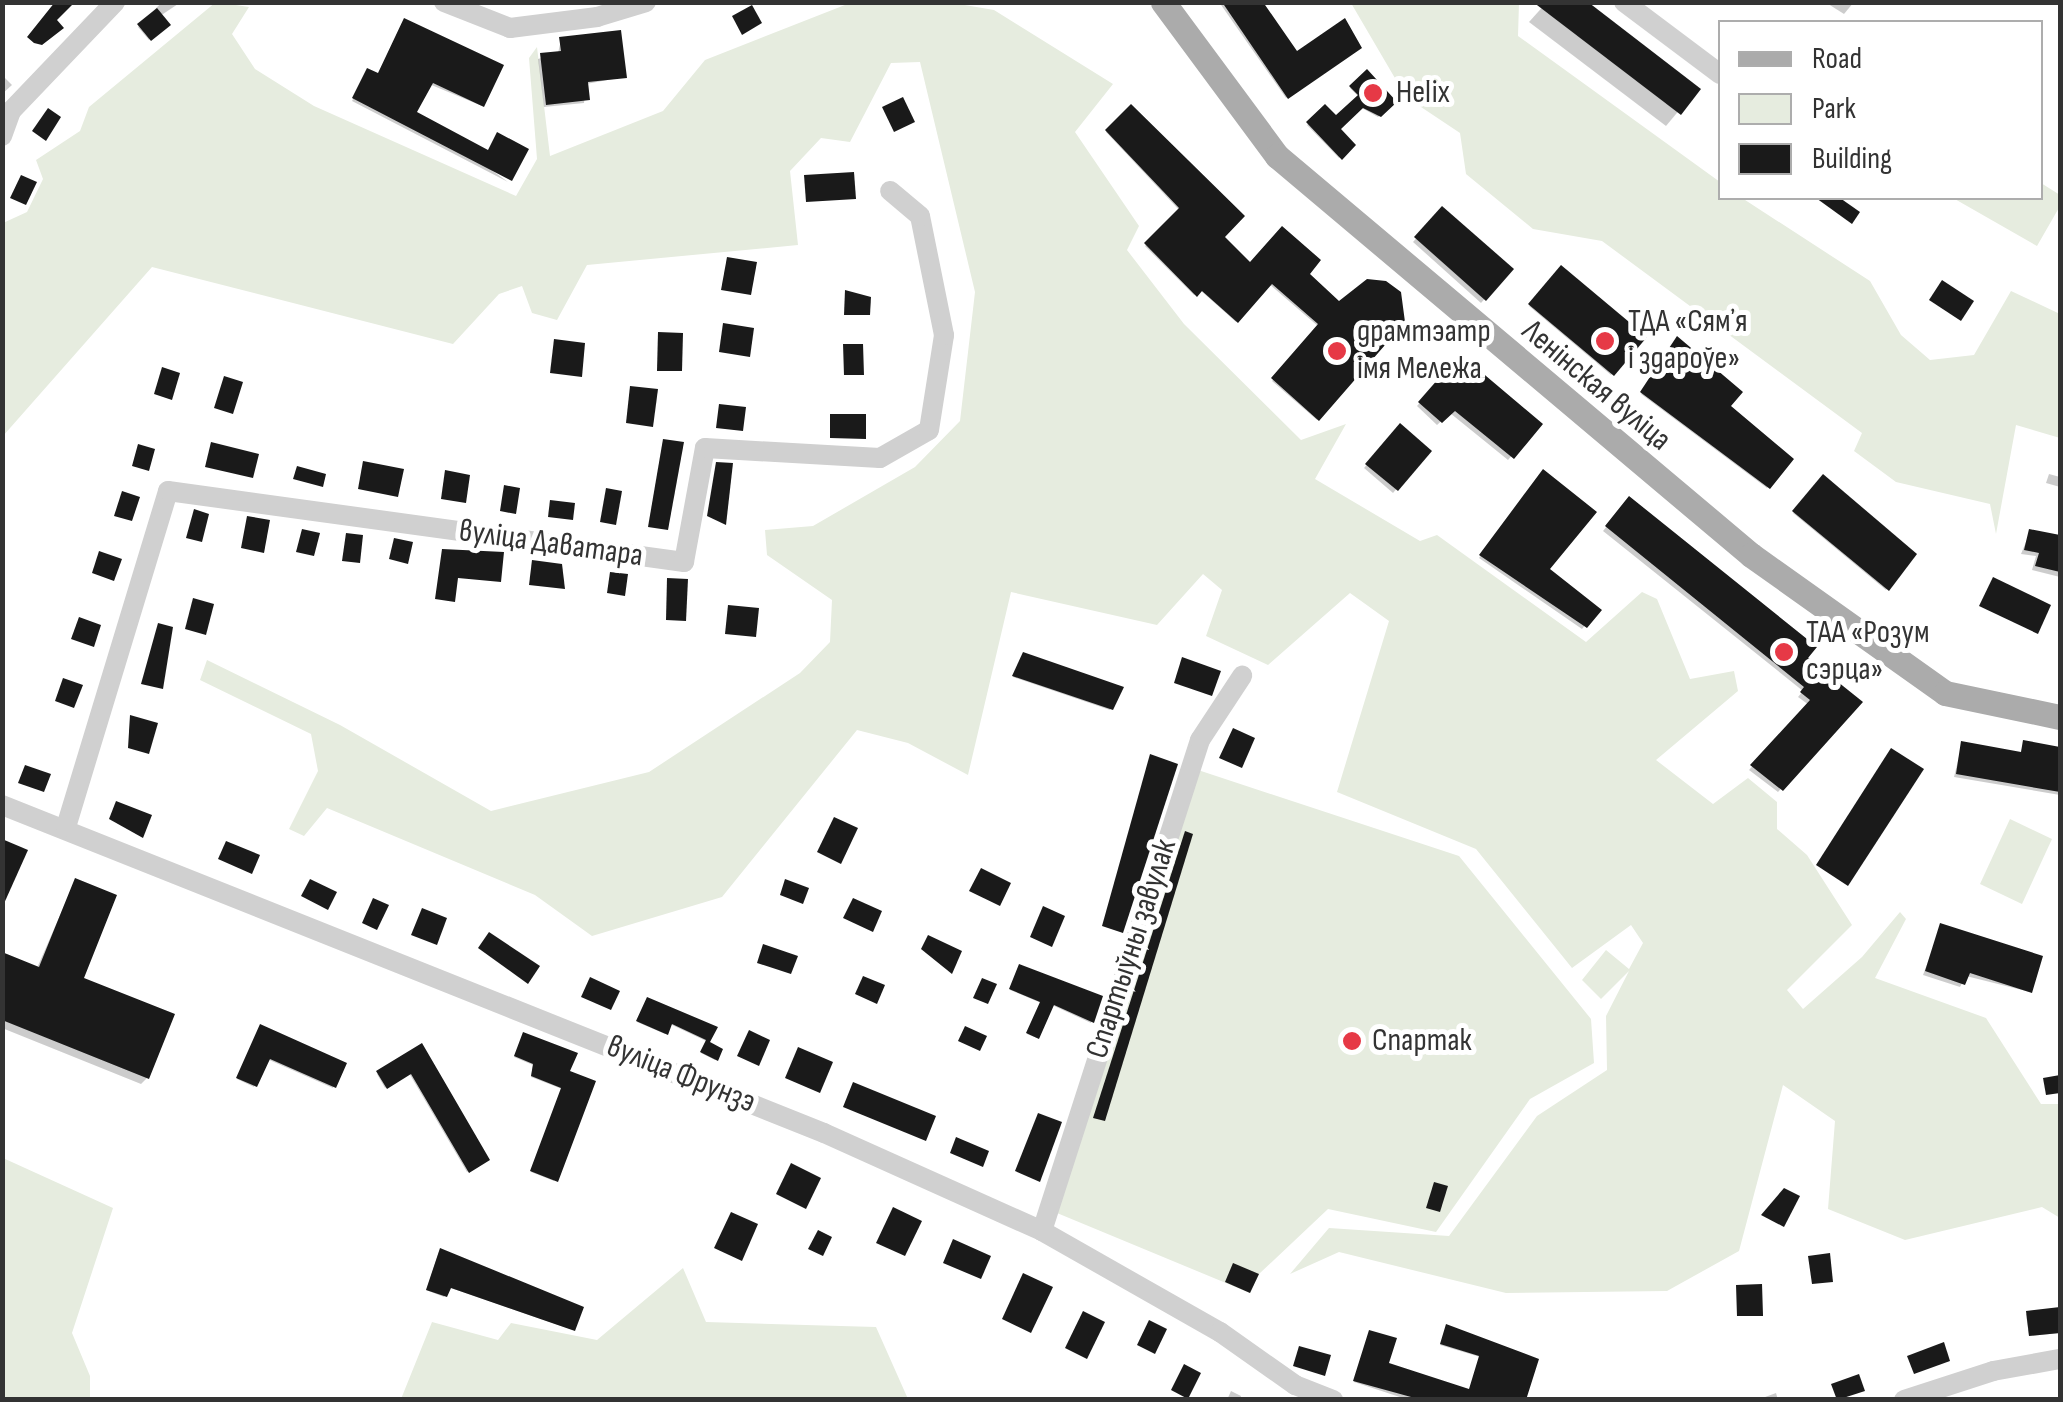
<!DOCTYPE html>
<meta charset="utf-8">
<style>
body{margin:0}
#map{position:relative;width:2063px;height:1402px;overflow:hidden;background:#fff;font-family:"Sofia Sans Condensed",sans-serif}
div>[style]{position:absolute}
.green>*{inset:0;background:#e6ecdf}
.shadow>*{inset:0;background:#0003}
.building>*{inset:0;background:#1a1a1a}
.minor>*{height:20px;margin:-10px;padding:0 10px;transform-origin:10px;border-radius:10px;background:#d0d0d0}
.major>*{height:25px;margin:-12.5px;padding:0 12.5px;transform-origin:12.5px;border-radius:12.5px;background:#ababab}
.dots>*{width:28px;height:28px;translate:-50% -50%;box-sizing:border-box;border:5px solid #fff;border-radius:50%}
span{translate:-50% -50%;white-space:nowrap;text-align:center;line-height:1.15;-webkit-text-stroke:10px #fff;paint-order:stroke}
.poi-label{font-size:32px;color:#333}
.left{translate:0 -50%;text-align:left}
.street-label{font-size:32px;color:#333}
.frame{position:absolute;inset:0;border:5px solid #333;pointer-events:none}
.legend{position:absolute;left:1718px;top:20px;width:325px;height:180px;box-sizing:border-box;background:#fff;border:2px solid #adadad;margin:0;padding:12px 18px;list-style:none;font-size:30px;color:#333}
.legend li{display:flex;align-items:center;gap:20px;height:50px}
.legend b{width:50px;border:2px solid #adadad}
</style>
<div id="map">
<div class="green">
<i style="clip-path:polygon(216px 2px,249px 7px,232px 34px,255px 69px,314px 106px,516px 196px,537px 159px,529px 58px,537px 47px,550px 156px,663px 111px,705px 60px,850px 3px,953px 3px,994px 10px,1113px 84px,1075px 132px,1139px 226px,1127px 250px,1184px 324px,1301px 440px,1346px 424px,1315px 479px,1420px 541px,1437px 535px,1586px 642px,1642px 592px,1657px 599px,1690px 679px,1734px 671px,1738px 691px,1656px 760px,1713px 804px,1748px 778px,1777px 802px,1777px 829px,1807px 855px,1852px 925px,1787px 990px,1803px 1009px,1862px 957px,1900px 912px,1906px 919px,1875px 978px,1986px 1018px,2041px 1104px,2060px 1104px,2060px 1218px,2042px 1207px,1905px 1240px,1828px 1209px,1835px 1121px,1783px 1085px,1739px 1251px,1667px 1291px,1506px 1293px,1339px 1252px,1290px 1274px,1329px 1228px,1449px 1236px,1537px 1116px,1607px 1070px,1606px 1016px,1629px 971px,1601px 999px,1582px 980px,1606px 950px,1629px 969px,1643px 943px,1631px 925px,1572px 968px,1476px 849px,1337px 792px,1389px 621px,1350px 593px,1268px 665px,1206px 636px,1222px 590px,1203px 574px,1157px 625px,1011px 592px,968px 775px,908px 743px,857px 730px,722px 897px,592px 936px,535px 895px,327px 808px,304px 836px,289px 829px,318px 771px,311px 734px,200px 680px,207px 660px,340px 725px,491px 811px,649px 772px,800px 673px,830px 642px,832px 600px,767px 555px,765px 530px,813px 526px,915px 467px,960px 421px,975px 292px,920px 62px,891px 63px,850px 142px,821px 138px,790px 171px,798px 245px,587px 265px,557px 320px,532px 313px,522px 286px,499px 294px,453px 344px,152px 267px,3px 436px,3px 223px,27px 212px,43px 179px,36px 160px,80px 131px,89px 107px)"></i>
<i style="clip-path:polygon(1351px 3px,1519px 3px,1518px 36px,1720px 182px,1720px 198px,1742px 198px,1870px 281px,1901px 335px,1930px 360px,1974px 355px,2011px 291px,2060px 314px,2060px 438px,2016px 425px,1996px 534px,1990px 504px,1896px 482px,1854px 451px,1862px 433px,1602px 241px,1533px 229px,1466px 174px,1460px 133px,1406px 97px)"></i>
<i style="clip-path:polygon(2041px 183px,2060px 195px,2060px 206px,2037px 246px,1953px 198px,2040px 198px)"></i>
<i style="clip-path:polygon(1198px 770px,1459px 856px,1591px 1019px,1594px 1063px,1530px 1099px,1436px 1232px,1328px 1209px,1259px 1274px,1250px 1293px,1057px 1213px)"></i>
<i style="clip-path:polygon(2010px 819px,2052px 839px,2022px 904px,1980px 884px)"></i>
<i style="clip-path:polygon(3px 1158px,113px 1208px,72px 1333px,90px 1376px,90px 1399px,3px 1399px)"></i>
<i style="clip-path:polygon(683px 1268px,706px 1322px,876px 1327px,908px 1399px,401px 1399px,432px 1322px,498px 1340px,511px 1323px,597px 1340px)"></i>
</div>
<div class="shadow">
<i style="clip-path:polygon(162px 2px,181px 2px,160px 16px,168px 25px,149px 40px,138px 27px)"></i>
<i style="clip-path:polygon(1219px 2px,1260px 2px,1297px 54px,1359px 42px,1286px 98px)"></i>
<i style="clip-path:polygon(1547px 2px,1697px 89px,1666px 126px,1529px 22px)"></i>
<i style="clip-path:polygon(1825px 2px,1854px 2px,1844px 14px)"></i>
<i style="clip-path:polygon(402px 23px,482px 106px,429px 84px,413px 113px,508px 182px,352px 101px,366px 73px,378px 76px)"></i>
<i style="clip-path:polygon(561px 40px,624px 77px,586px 84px,584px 103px,544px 107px,538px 59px,558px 53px)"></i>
<i style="clip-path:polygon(1367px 73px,1394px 102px,1378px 117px,1360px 107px,1337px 129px,1353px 145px,1339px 158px,1307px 125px,1325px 107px,1336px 119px,1359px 97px,1350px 88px)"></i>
<i style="clip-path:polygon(3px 76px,12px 85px,2px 94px,2px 77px)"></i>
<i style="clip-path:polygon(1131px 107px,1222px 237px,1250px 266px,1306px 274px,1339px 304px,1402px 321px,1317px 420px,1272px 381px,1319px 327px,1269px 284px,1236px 322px,1200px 290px,1194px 295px,1145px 246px,1180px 211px,1106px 132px)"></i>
<i style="clip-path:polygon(1442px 209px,1510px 270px,1481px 303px,1413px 242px)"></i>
<i style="clip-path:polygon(1561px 268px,1643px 337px,1611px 375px,1529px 306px)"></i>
<i style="clip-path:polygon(1677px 340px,1728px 407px,1791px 460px,1767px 488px,1641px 394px)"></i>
<i style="clip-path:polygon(1460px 358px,1539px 424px,1508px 460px,1450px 413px,1437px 425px,1417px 406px)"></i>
<i style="clip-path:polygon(1400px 426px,1429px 451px,1393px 493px,1364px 468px)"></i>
<i style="clip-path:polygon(1543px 472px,1547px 570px,1598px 610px,1582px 629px,1479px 558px)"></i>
<i style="clip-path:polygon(2049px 474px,2060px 477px,2060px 487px,2046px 483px)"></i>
<i style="clip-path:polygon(1823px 478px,1914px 554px,1886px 590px,1793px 513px)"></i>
<i style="clip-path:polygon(1629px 499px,1859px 702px,1778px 792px,1749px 770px,1809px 705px,1798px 697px,1803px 691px,1603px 531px)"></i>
<i style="clip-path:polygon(2030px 532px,2060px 537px,2060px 577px,2032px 570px,2036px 556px,2021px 554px)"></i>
<i style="clip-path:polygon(1024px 654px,1120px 688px,1110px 710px,1013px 677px)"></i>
<i style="clip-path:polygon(2024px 743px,2060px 749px,2060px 795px,1954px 777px,1962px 744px,2020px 754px)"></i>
<i style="clip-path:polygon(75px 881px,80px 979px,147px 1078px,141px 1084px,2px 1028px,2px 954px,37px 968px)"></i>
<i style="clip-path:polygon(1941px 926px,2030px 992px,1966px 976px,1960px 987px,1923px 975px)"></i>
<i style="clip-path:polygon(1018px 968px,1100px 997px,1091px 1023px,1052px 1005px,1037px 1038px,1027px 1034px,1041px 1003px,1010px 990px)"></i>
<i style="clip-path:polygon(646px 1001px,714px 1028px,707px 1044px,720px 1050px,715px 1060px,701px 1053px,706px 1041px,670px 1024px,665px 1034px,637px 1022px)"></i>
<i style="clip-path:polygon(260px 1027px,344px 1064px,333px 1088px,267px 1059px,254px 1087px,237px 1079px)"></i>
<i style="clip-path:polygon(522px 1036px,567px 1073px,554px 1181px,531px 1172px,562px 1089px,531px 1077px,533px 1065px,514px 1057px)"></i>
<i style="clip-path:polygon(421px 1047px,487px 1160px,467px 1172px,409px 1073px,385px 1088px,377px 1074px)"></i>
<i style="clip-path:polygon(439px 1252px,573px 1330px,448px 1287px,444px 1297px,426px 1290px)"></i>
<i style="clip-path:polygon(2060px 1286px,2060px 1333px,2029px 1336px,2026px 1314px,2058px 1310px)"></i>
<i style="clip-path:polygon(1446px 1328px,1464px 1333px,1523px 1400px,1409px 1400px,1354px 1382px,1369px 1333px,1386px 1364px,1470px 1392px,1480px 1357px,1440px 1345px)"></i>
<i style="clip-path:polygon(1231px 1391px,1241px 1396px,1240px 1400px,1227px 1400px)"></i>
<i style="clip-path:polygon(1776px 1393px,1778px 1400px,1757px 1400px)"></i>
</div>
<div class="building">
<i style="clip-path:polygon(55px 2px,75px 2px,57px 20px,64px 28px,42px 45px,34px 43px,27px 37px)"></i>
<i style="clip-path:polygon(1222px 2px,1263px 2px,1297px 51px,1345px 18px,1362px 48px,1288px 99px)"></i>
<i style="clip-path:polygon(1533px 2px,1588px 2px,1701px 89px,1681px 115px)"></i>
<i style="clip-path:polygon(752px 5px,762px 23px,742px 35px,732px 16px)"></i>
<i style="clip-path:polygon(157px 8px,171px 25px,151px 41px,137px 24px)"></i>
<i style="clip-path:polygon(404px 18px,504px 65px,484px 107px,433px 83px,417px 112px,488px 150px,497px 132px,529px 149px,512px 181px,352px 98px,367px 68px,378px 73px)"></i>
<i style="clip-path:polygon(621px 30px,627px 78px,588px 82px,590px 100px,546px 105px,540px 53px,561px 51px,559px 37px)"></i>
<i style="clip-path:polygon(1367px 69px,1397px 102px,1381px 117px,1363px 108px,1341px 129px,1356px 145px,1342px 160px,1306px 122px,1325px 104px,1336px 115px,1358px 95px,1349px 86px)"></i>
<i style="clip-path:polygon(903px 97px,915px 122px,894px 132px,882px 107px)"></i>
<i style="clip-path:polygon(1131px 104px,1245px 216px,1225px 237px,1250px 262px,1282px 226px,1321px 260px,1310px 274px,1339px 301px,1367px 279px,1386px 281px,1401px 292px,1405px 322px,1319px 421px,1271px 378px,1318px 324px,1272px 284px,1238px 323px,1202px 291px,1197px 297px,1144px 243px,1179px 208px,1105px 130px)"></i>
<i style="clip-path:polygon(48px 108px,61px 117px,46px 141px,32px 131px)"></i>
<i style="clip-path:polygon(854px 172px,856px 199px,806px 202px,804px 175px)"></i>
<i style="clip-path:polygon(21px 175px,37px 182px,26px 205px,10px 198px)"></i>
<i style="clip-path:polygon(1816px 198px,1840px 198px,1860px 212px,1852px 224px)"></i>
<i style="clip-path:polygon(1442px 206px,1514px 269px,1486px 301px,1414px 237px)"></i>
<i style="clip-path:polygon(727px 257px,757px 262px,751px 295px,721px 290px)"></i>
<i style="clip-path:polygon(1561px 265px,1647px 337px,1614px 376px,1528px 304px)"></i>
<i style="clip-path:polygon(1942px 280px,1974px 301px,1961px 321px,1929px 300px)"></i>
<i style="clip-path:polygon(845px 290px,871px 297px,870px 315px,844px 315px)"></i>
<i style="clip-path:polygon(723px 323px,754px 328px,750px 357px,719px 352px)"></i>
<i style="clip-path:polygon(658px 332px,683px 333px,682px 371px,657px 371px)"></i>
<i style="clip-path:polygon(1677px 336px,1743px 392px,1731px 406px,1794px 459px,1770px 489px,1640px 392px)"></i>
<i style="clip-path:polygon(554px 339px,585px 343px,582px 377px,550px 373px)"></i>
<i style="clip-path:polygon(843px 344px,863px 344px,864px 375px,844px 375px)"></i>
<i style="clip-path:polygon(1460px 354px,1543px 424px,1514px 459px,1455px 411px,1442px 423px,1418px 402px)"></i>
<i style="clip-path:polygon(162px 367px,180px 373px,172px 400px,154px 394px)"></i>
<i style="clip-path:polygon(224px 376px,243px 382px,233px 414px,214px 408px)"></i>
<i style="clip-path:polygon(630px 386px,658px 389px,653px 427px,626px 423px)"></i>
<i style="clip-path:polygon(719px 404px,746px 407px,743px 431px,716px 428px)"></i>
<i style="clip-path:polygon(830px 414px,866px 414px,866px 439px,830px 438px)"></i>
<i style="clip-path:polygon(1400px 423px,1432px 451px,1398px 491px,1365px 464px)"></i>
<i style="clip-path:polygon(663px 439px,684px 442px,668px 530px,648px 527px)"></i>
<i style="clip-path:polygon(211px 442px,259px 454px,253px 478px,205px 467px)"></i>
<i style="clip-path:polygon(138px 444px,155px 449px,149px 471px,132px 466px)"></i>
<i style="clip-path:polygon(363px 461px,404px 469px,398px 497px,358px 489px)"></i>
<i style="clip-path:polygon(716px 462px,733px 463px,726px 525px,707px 516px)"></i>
<i style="clip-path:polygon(297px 466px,326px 474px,323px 487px,293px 479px)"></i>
<i style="clip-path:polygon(1543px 469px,1597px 512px,1550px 569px,1602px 610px,1587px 628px,1479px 555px)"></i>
<i style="clip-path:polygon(445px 470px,470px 475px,466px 503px,441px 499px)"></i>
<i style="clip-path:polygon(1823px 474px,1917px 554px,1889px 591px,1792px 511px)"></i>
<i style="clip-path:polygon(504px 485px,520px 488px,516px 514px,500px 511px)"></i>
<i style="clip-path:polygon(606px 488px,622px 491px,616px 525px,600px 522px)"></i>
<i style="clip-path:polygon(122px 491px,140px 497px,132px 521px,114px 516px)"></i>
<i style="clip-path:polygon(1629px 496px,1817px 647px,1808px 658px,1863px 702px,1783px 791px,1750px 765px,1810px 700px,1800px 692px,1804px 687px,1605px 526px)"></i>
<i style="clip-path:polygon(550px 500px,575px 503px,573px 520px,548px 517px)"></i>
<i style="clip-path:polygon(194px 509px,209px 514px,202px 542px,186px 538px)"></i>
<i style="clip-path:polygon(247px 516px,270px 520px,264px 553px,241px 548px)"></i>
<i style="clip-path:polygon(302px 529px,320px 533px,314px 556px,296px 552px)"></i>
<i style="clip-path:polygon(2029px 529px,2060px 535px,2060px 572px,2035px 566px,2039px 553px,2024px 550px)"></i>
<i style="clip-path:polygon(346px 533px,363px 535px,360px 563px,342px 561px)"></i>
<i style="clip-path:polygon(394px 538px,413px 542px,408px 564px,389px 559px)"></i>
<i style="clip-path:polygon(442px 549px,504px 552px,501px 582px,458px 578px,455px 602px,435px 599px)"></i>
<i style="clip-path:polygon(99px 551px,122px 559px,114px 581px,92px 573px)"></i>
<i style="clip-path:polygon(532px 560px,562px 564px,565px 589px,529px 585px)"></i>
<i style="clip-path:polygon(610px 572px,628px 574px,625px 596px,607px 593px)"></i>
<i style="clip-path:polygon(1993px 577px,2051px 605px,2038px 634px,1979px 606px)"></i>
<i style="clip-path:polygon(667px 578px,688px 579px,686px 621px,666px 620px)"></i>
<i style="clip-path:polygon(193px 598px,214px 604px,206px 635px,185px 629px)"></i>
<i style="clip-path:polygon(728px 605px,759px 608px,756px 637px,725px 634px)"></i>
<i style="clip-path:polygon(79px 617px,101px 625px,94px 647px,71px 639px)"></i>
<i style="clip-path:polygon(158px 623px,173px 627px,163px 689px,141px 684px)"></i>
<i style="clip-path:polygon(1023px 652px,1124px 687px,1113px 710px,1012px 676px)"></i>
<i style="clip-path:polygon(1182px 657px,1221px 671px,1212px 696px,1174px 683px)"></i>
<i style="clip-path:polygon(63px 678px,83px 685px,74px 708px,55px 701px)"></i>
<i style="clip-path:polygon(130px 715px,158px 723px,149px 754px,128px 748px)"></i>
<i style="clip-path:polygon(1233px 728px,1255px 738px,1242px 768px,1219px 758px)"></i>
<i style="clip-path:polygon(2023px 740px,2060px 747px,2060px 792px,1956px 774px,1961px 741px,2021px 752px)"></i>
<i style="clip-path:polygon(1891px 748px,1924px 769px,1848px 886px,1816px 865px)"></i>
<i style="clip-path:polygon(1150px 754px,1178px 764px,1123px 933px,1102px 926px)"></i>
<i style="clip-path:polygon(25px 765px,51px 774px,44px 792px,18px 783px)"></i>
<i style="clip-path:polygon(116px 801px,152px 815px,143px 838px,109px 819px)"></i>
<i style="clip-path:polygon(834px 817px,858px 828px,841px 864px,817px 852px)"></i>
<i style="clip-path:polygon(1185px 831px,1193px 834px,1105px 1121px,1093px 1118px)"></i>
<i style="clip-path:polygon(2px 839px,28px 850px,2px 908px)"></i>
<i style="clip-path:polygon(226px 841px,260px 855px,252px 874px,218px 859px)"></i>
<i style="clip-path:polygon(981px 868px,1011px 883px,1000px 906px,969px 891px)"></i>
<i style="clip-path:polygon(75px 878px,117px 895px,84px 978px,175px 1014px,149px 1079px,2px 1020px,2px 952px,39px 967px)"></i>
<i style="clip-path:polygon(310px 879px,337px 892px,328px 910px,301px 896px)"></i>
<i style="clip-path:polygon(785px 879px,809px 888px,803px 904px,780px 895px)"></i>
<i style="clip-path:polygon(373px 898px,389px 905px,377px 930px,362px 923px)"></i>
<i style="clip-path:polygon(853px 898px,882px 911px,873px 932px,843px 918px)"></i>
<i style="clip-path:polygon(1043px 906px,1065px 916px,1052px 947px,1030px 937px)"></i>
<i style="clip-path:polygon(422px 908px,447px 918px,437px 945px,411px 935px)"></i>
<i style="clip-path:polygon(1940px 923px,2043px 956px,2032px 993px,1970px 973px,1965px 985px,1925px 971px)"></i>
<i style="clip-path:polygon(489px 932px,540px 966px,528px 984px,478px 948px)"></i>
<i style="clip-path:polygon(928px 935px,962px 951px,952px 974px,921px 949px)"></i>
<i style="clip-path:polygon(763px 944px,798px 956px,791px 974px,757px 963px)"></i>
<i style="clip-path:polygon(1019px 964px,1103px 996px,1094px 1023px,1054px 1005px,1039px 1039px,1026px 1033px,1040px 1002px,1009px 989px)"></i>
<i style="clip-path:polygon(863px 976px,885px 985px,877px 1004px,855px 994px)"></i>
<i style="clip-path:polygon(590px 977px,620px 991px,611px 1010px,581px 997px)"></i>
<i style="clip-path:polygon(982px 978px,997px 984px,988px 1004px,973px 998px)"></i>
<i style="clip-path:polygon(647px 997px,718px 1027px,710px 1042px,723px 1049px,718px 1061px,700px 1052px,706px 1040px,672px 1024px,668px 1035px,636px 1021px)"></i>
<i style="clip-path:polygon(260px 1024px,347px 1063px,336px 1088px,270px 1059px,257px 1087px,236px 1078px)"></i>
<i style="clip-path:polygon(965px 1026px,987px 1036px,980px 1051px,958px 1041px)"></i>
<i style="clip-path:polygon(749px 1030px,770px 1040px,759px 1066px,737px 1056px)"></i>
<i style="clip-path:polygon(523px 1032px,578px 1053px,570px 1071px,596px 1081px,558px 1182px,530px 1171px,561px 1088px,531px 1076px,533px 1064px,514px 1056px)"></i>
<i style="clip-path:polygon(422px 1043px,490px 1160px,469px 1173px,411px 1074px,387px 1089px,376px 1071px)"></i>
<i style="clip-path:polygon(798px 1047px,833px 1062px,820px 1093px,785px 1078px)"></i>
<i style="clip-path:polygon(2060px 1075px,2060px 1093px,2046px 1095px,2043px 1078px)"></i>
<i style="clip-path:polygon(853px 1082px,936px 1116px,926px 1141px,843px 1107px)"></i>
<i style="clip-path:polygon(1038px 1113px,1062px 1122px,1040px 1182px,1015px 1171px)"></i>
<i style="clip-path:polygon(956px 1137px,989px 1151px,983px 1167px,950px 1153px)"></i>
<i style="clip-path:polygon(791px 1163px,821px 1178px,806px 1209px,776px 1194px)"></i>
<i style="clip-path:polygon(1434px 1182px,1448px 1186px,1440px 1212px,1426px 1208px)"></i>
<i style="clip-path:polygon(1784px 1188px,1800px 1196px,1784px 1227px,1761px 1215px)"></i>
<i style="clip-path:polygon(893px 1207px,922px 1221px,905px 1256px,876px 1243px)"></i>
<i style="clip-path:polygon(731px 1212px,758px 1224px,742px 1261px,714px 1248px)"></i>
<i style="clip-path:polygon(818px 1230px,832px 1237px,823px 1256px,808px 1249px)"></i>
<i style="clip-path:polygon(953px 1239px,991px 1256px,981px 1279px,943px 1263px)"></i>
<i style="clip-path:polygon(440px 1248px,584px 1307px,575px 1331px,451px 1288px,447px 1297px,426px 1290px)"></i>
<i style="clip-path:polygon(1830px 1253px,1833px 1282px,1812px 1284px,1808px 1256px)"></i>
<i style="clip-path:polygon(1233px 1263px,1259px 1274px,1250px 1293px,1225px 1282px)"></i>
<i style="clip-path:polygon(1023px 1273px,1053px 1287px,1031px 1333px,1002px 1319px)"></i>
<i style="clip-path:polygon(1762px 1284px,1763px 1316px,1737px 1316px,1736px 1285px)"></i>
<i style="clip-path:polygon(2060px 1307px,2060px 1333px,2029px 1336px,2026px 1311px)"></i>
<i style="clip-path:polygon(1083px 1311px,1105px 1322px,1087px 1359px,1065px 1348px)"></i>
<i style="clip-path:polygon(1149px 1320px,1167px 1329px,1155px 1354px,1137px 1345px)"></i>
<i style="clip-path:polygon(1446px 1324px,1539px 1359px,1526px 1400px,1422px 1400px,1353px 1381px,1369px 1330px,1397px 1338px,1389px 1363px,1469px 1389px,1479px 1356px,1440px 1344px)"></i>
<i style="clip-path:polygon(1944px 1342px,1950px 1361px,1914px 1374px,1907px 1356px)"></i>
<i style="clip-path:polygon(1299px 1346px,1331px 1355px,1325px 1376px,1293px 1366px)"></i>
<i style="clip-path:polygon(1184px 1364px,1201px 1373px,1188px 1399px,1171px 1390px)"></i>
<i style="clip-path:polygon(1859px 1374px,1865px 1391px,1837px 1400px,1831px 1384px)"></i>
</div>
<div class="minor">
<i style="left:444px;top:2px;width:71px;rotate:21.5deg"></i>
<i style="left:510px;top:28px;width:88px;rotate:-7.2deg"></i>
<i style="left:597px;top:17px;width:51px;rotate:-17deg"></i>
<i style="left:1624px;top:2px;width:120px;rotate:36.9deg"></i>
<i style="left:2px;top:136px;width:27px;rotate:-70deg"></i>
<i style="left:11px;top:111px;width:151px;rotate:-46.3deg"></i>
<i style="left:2px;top:805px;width:885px;rotate:21.75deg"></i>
<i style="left:824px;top:1133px;width:239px;rotate:24.2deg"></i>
<i style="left:1042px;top:1231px;width:205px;rotate:29.6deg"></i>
<i style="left:1220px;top:1332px;width:92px;rotate:35.2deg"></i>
<i style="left:1295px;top:1385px;width:41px;rotate:21.5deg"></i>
<i style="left:66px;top:827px;width:351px;rotate:-73.1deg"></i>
<i style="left:168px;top:491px;width:521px;rotate:7.83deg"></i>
<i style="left:684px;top:562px;width:116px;rotate:-79.6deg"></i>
<i style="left:705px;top:448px;width:175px;rotate:3.3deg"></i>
<i style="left:880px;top:458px;width:56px;rotate:-29.7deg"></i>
<i style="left:929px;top:430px;width:96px;rotate:-81deg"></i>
<i style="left:944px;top:335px;width:121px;rotate:-101.4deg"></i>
<i style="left:920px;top:216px;width:39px;rotate:-140deg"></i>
<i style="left:1042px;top:1231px;width:516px;rotate:-72.16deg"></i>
<i style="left:1200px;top:740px;width:77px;rotate:-56.7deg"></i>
<i style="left:1904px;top:1400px;width:94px;rotate:-18deg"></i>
<i style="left:1993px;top:1371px;width:68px;rotate:-10.2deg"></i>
</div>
<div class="major">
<i style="left:1163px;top:2px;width:192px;rotate:53.5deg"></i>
<i style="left:1277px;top:156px;width:620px;rotate:40.09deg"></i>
<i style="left:1751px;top:555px;width:238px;rotate:35.4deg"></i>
<i style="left:1945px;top:693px;width:117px;rotate:11.8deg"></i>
</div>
<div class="dots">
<i style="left:1373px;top:93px;background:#e63946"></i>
<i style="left:1605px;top:341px;background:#e63946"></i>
<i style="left:1337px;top:351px;background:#e63946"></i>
<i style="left:1784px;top:652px;background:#e63946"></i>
<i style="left:1352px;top:1041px;background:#e63946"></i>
</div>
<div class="poi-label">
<span class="left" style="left:1396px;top:93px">Helix</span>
<span class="left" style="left:1628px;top:341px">ТДА «Сямʼя<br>і здароўе»</span>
<span class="left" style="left:1357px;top:351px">драмтэатр<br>імя Мележа</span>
<span class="left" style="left:1806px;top:652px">ТАА «Розум<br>сэрца»</span>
<span class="left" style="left:1372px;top:1041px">Спартак</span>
</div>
<div class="street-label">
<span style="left:1596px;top:386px;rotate:40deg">Ленінская вуліца</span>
<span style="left:551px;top:544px;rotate:8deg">вуліца Даватара</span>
<span style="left:1132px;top:949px;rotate:-72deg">Спартыўны завулак</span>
<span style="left:681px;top:1075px;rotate:22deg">вуліца Фрунзэ</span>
</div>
<div class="frame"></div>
<ul class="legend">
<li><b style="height:12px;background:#ababab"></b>Road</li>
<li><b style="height:28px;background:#e6ecdf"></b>Park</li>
<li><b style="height:28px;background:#1a1a1a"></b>Building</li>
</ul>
</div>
